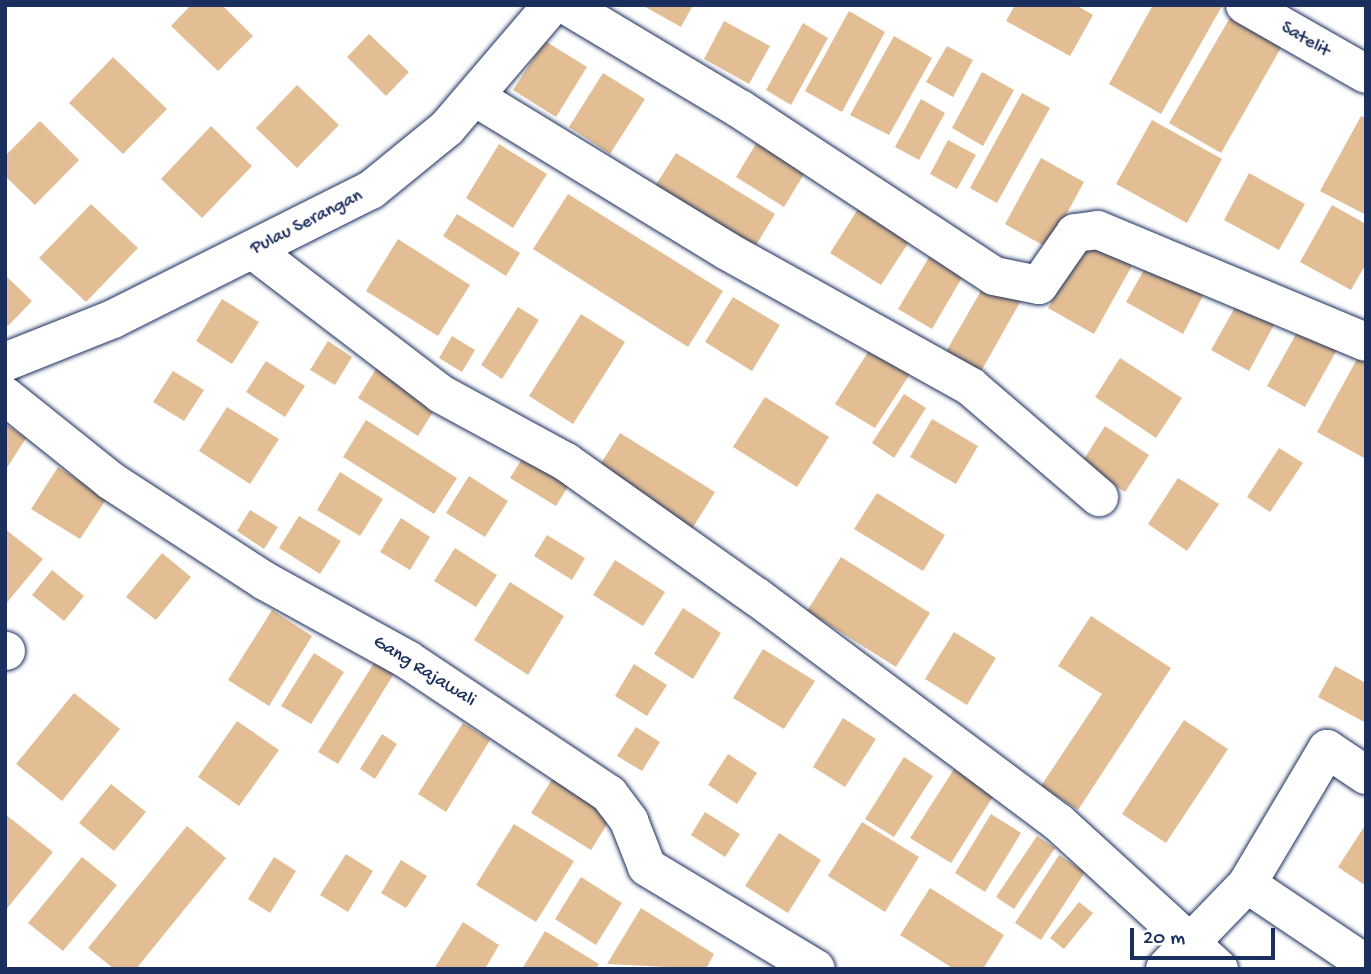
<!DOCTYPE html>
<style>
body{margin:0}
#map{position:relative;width:1371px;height:974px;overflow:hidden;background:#fff;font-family:"Gochi Hand",sans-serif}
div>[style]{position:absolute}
.building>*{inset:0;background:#e3be94}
.roads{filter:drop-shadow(0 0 2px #1b2f5e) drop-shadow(0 0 2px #1b2f5e)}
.street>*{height:38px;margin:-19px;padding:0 19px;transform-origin:19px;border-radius:19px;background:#fff}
span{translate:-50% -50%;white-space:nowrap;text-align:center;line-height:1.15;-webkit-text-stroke:5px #fff;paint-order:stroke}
.street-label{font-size:19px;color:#1b2f5e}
.frame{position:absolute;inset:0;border:7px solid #1b2f5e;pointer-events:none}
.scale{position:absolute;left:1130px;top:928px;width:145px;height:32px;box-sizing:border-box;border:4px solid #1b2f5e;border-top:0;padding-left:9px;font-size:21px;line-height:24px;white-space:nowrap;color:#1b2f5e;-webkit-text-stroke:5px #fff;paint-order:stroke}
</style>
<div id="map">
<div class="building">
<i style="clip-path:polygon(191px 5px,222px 5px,253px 36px,218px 71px,171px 26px)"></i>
<i style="clip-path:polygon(642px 5px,693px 5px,681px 27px)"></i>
<i style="clip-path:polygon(1015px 5px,1076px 5px,1093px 15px,1070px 56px,1006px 21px)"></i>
<i style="clip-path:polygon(1153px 5px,1222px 6px,1161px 114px,1109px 84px)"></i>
<i style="clip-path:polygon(1235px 9px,1286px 39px,1221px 153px,1169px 123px)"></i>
<i style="clip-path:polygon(849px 11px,885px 32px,842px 112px,805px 91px)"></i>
<i style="clip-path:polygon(724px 21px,770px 46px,749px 84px,704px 59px)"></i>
<i style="clip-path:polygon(803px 23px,828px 38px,791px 105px,766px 90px)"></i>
<i style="clip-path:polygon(369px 34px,409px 72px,386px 96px,347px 57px)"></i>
<i style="clip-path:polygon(894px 36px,932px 58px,889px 135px,850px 115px)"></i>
<i style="clip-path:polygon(545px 41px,587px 67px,556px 117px,513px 90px)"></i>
<i style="clip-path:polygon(947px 46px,973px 60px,953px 97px,926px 82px)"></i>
<i style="clip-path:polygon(113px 57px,167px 109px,123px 154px,69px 103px)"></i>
<i style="clip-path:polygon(982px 72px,1014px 90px,983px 146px,952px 128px)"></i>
<i style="clip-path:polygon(603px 73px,645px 99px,610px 154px,569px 127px)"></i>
<i style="clip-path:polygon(297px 85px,339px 125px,297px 168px,256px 128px)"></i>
<i style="clip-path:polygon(1022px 93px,1050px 108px,997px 203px,970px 188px)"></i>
<i style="clip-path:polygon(921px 99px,945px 113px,919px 160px,895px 147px)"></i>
<i style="clip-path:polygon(1361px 116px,1366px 118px,1366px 215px,1320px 191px)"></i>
<i style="clip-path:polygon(1152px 120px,1222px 159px,1187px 223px,1116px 184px)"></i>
<i style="clip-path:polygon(40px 121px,79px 160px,35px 205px,5px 176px,5px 156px)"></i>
<i style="clip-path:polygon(211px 126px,252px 166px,202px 218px,161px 179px)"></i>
<i style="clip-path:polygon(763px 132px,812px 161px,784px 207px,736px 177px)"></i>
<i style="clip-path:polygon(948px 140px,976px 155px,957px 189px,930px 174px)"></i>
<i style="clip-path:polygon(499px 144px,547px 174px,513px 228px,466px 198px)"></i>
<i style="clip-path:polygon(676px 153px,775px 214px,751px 253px,652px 191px)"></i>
<i style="clip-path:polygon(1041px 158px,1084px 182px,1048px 248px,1005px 224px)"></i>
<i style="clip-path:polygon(1249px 173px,1305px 204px,1279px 250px,1224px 220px)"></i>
<i style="clip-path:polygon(568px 194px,723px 291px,688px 347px,533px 249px)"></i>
<i style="clip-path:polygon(865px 198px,916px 231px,881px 285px,830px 253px)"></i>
<i style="clip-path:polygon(91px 204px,138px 248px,86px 302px,39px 258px)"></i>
<i style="clip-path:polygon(1332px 205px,1366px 224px,1366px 264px,1351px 290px,1300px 262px)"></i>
<i style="clip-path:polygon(457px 214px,520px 253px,506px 276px,443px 236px)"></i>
<i style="clip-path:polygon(1087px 236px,1134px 262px,1094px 334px,1048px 308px)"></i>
<i style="clip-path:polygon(398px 239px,470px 285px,438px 336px,366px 291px)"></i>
<i style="clip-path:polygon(931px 254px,964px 274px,932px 329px,898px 309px)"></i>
<i style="clip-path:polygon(1150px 259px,1206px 290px,1183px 334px,1126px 302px)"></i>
<i style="clip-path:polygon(5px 275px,32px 301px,8px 326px,5px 323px)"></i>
<i style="clip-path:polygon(989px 277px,1023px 297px,975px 382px,940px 362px)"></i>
<i style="clip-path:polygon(733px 297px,780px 325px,752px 371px,705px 342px)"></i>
<i style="clip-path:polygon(222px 299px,259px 322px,232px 364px,196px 341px)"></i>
<i style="clip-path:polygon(1238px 302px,1275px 323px,1249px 371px,1211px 350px)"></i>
<i style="clip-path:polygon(518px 307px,539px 320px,502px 379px,481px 365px)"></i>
<i style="clip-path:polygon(581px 314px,625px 342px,573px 424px,529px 396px)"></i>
<i style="clip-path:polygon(1300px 327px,1338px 348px,1305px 407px,1267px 386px)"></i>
<i style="clip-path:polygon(452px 336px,475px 350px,462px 372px,439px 358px)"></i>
<i style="clip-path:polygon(328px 341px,352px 357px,335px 385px,310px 370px)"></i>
<i style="clip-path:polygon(875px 341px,915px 366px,875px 428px,835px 404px)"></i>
<i style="clip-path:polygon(1363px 348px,1366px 350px,1364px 458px,1317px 432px)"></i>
<i style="clip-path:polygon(1120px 358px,1182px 398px,1156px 438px,1095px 397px)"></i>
<i style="clip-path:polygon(266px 361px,305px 386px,285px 417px,246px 392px)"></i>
<i style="clip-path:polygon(381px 361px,441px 399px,418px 436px,358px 398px)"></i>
<i style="clip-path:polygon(173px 371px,204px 390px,184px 421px,153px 402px)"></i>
<i style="clip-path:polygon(904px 394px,926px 408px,894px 458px,872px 443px)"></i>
<i style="clip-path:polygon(765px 397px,829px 437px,797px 487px,733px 447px)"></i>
<i style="clip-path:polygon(227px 407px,279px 439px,250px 484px,199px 451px)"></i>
<i style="clip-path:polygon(932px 419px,978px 446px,956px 484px,910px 457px)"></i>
<i style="clip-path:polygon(366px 420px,457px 478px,434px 514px,343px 457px)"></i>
<i style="clip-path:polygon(5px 424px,26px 438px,5px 471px)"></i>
<i style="clip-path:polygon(1105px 426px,1149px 455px,1125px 492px,1081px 464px)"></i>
<i style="clip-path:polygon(620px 433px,715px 492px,690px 532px,595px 473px)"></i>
<i style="clip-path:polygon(530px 446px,575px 475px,556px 506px,510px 478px)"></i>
<i style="clip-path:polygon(1279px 448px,1303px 463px,1270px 512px,1247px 497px)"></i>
<i style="clip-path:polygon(58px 467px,107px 498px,80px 539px,31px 509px)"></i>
<i style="clip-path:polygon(340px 472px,383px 499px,360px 536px,317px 510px)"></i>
<i style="clip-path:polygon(469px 476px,508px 501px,485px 537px,446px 513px)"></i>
<i style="clip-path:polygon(1178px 478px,1219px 504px,1187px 551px,1148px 524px)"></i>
<i style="clip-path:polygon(877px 493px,945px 535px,923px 571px,854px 529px)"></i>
<i style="clip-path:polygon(250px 510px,278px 527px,264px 549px,237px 531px)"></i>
<i style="clip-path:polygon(299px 516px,341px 541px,320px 574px,279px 548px)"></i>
<i style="clip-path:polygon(401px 518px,430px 537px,410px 570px,380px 552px)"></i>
<i style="clip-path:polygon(5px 529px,43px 559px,5px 605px)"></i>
<i style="clip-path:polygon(547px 535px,585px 558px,572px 580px,534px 556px)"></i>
<i style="clip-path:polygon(455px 548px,497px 575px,476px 607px,434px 581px)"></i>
<i style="clip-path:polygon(162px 553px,191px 577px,156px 620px,126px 597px)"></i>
<i style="clip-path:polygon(841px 557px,930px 613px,896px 667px,807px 611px)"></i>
<i style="clip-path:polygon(615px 560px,665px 592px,643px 626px,593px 595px)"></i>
<i style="clip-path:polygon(52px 570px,84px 596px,64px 621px,32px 595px)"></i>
<i style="clip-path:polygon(510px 582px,564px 616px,528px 675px,474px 640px)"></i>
<i style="clip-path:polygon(683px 608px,721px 633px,693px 679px,654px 654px)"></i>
<i style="clip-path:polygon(272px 610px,312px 636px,269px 706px,228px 680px)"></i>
<i style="clip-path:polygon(1091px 616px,1171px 668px,1078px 810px,1041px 786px,1102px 694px,1058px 666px)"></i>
<i style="clip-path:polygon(954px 632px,996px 658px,967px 705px,925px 679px)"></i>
<i style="clip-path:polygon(763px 649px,815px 681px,784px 729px,733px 698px)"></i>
<i style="clip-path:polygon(381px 652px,400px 664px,338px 764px,318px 752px)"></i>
<i style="clip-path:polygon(314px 653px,344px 672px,311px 724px,281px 706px)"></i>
<i style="clip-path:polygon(634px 664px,667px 685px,647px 716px,615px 696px)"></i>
<i style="clip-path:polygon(1335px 666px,1366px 683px,1366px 723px,1318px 697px)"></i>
<i style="clip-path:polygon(74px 693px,120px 729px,62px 801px,16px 764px)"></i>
<i style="clip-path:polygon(843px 718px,876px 739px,845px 787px,813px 767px)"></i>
<i style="clip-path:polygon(1184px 720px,1228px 749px,1166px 843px,1122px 814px)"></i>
<i style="clip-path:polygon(237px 721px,279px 750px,239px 806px,198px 777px)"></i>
<i style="clip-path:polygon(463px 723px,490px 740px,446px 812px,418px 794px)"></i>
<i style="clip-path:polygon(636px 727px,660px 742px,642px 771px,617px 756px)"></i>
<i style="clip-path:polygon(382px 734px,397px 744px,375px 779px,360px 769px)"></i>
<i style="clip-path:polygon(728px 754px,757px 773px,737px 804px,708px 785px)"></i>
<i style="clip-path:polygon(904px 757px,933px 776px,894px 837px,865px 819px)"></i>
<i style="clip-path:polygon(954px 769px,994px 795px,951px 863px,910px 838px)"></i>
<i style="clip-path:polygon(556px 773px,616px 810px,591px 850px,531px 813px)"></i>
<i style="clip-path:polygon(111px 784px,146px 812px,114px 851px,79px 823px)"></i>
<i style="clip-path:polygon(705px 812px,740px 834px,725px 857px,691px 835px)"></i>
<i style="clip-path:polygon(5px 814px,53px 852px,5px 911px)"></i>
<i style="clip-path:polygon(991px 814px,1021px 833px,985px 892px,955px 873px)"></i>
<i style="clip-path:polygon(862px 822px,919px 857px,885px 912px,828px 876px)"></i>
<i style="clip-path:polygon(514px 824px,574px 861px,536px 922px,476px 885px)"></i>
<i style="clip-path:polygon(1366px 824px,1366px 886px,1338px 867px)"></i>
<i style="clip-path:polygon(187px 826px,226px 858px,136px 969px,114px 969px,88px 948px)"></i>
<i style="clip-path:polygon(779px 833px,821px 860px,788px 913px,745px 886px)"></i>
<i style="clip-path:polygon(1037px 836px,1055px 848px,1014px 909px,996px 897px)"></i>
<i style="clip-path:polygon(346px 854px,373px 871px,348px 912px,320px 895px)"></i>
<i style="clip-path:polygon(1059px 855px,1085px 872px,1041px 940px,1015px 923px)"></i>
<i style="clip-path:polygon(82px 857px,117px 885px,63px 951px,28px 923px)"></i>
<i style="clip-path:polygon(274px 857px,296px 871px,270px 913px,248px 899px)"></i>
<i style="clip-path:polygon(401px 860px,427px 876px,406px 908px,381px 893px)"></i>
<i style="clip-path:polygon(581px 877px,622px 903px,596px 945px,555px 919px)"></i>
<i style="clip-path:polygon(930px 888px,1004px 935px,983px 969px,954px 969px,900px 935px)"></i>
<i style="clip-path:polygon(1079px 902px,1093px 913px,1064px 949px,1050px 938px)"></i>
<i style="clip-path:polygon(641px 908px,714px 954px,706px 969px,607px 964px)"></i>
<i style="clip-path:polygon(463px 922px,499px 945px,485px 969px,434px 969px)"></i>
<i style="clip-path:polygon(545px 931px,599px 964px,596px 969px,522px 969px)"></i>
</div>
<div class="roads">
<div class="street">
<i style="left:566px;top:5px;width:203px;rotate:30.9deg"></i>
<i style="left:740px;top:109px;width:304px;rotate:33.3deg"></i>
<i style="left:994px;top:276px;width:46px;rotate:11.3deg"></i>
<i style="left:1039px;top:285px;width:63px;rotate:-55.3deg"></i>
<i style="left:1075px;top:233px;width:23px;rotate:-7deg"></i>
<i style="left:1098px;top:230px;width:290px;rotate:22.7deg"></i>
<i style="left:1245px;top:5px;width:139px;rotate:29.7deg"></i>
<i style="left:475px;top:97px;width:295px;rotate:31.4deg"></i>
<i style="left:727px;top:251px;width:279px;rotate:29.1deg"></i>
<i style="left:971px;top:387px;width:169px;rotate:40.7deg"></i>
<i style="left:254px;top:251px;width:235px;rotate:37.4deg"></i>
<i style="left:441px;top:394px;width:142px;rotate:28.5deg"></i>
<i style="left:566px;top:462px;width:234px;rotate:35.3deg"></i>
<i style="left:757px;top:597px;width:376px;rotate:36.8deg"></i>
<i style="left:1058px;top:822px;width:218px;rotate:42.4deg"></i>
<i style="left:5px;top:362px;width:116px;rotate:-21.7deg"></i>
<i style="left:113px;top:319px;width:288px;rotate:-26.6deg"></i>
<i style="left:371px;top:190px;width:98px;rotate:-39.2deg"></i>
<i style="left:447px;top:128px;width:162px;rotate:-49.5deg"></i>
<i style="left:5px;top:396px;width:136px;rotate:38.7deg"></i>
<i style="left:111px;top:481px;width:184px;rotate:33deg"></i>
<i style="left:265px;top:581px;width:163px;rotate:28.9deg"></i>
<i style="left:408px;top:660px;width:242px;rotate:33.7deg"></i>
<i style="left:609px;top:794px;width:34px;rotate:53deg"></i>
<i style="left:629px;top:821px;width:49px;rotate:68.6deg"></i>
<i style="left:647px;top:867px;width:197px;rotate:31.1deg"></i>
<i style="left:5px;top:651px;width:1px"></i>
<i style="left:1247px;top:884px;width:143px;rotate:33.9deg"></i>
<i style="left:1165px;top:969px;width:118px;rotate:-46deg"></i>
<i style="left:1247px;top:884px;width:157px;rotate:-59.3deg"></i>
<i style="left:1327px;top:749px;width:47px;rotate:33.7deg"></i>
</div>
</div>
<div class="street-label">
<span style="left:1305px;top:40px;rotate:30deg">Satelit</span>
<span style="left:307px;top:223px;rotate:-27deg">Pulau Serangan</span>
<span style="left:424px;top:672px;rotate:32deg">Gang Rajawali</span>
</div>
<div class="frame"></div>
<div class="scale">20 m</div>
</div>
